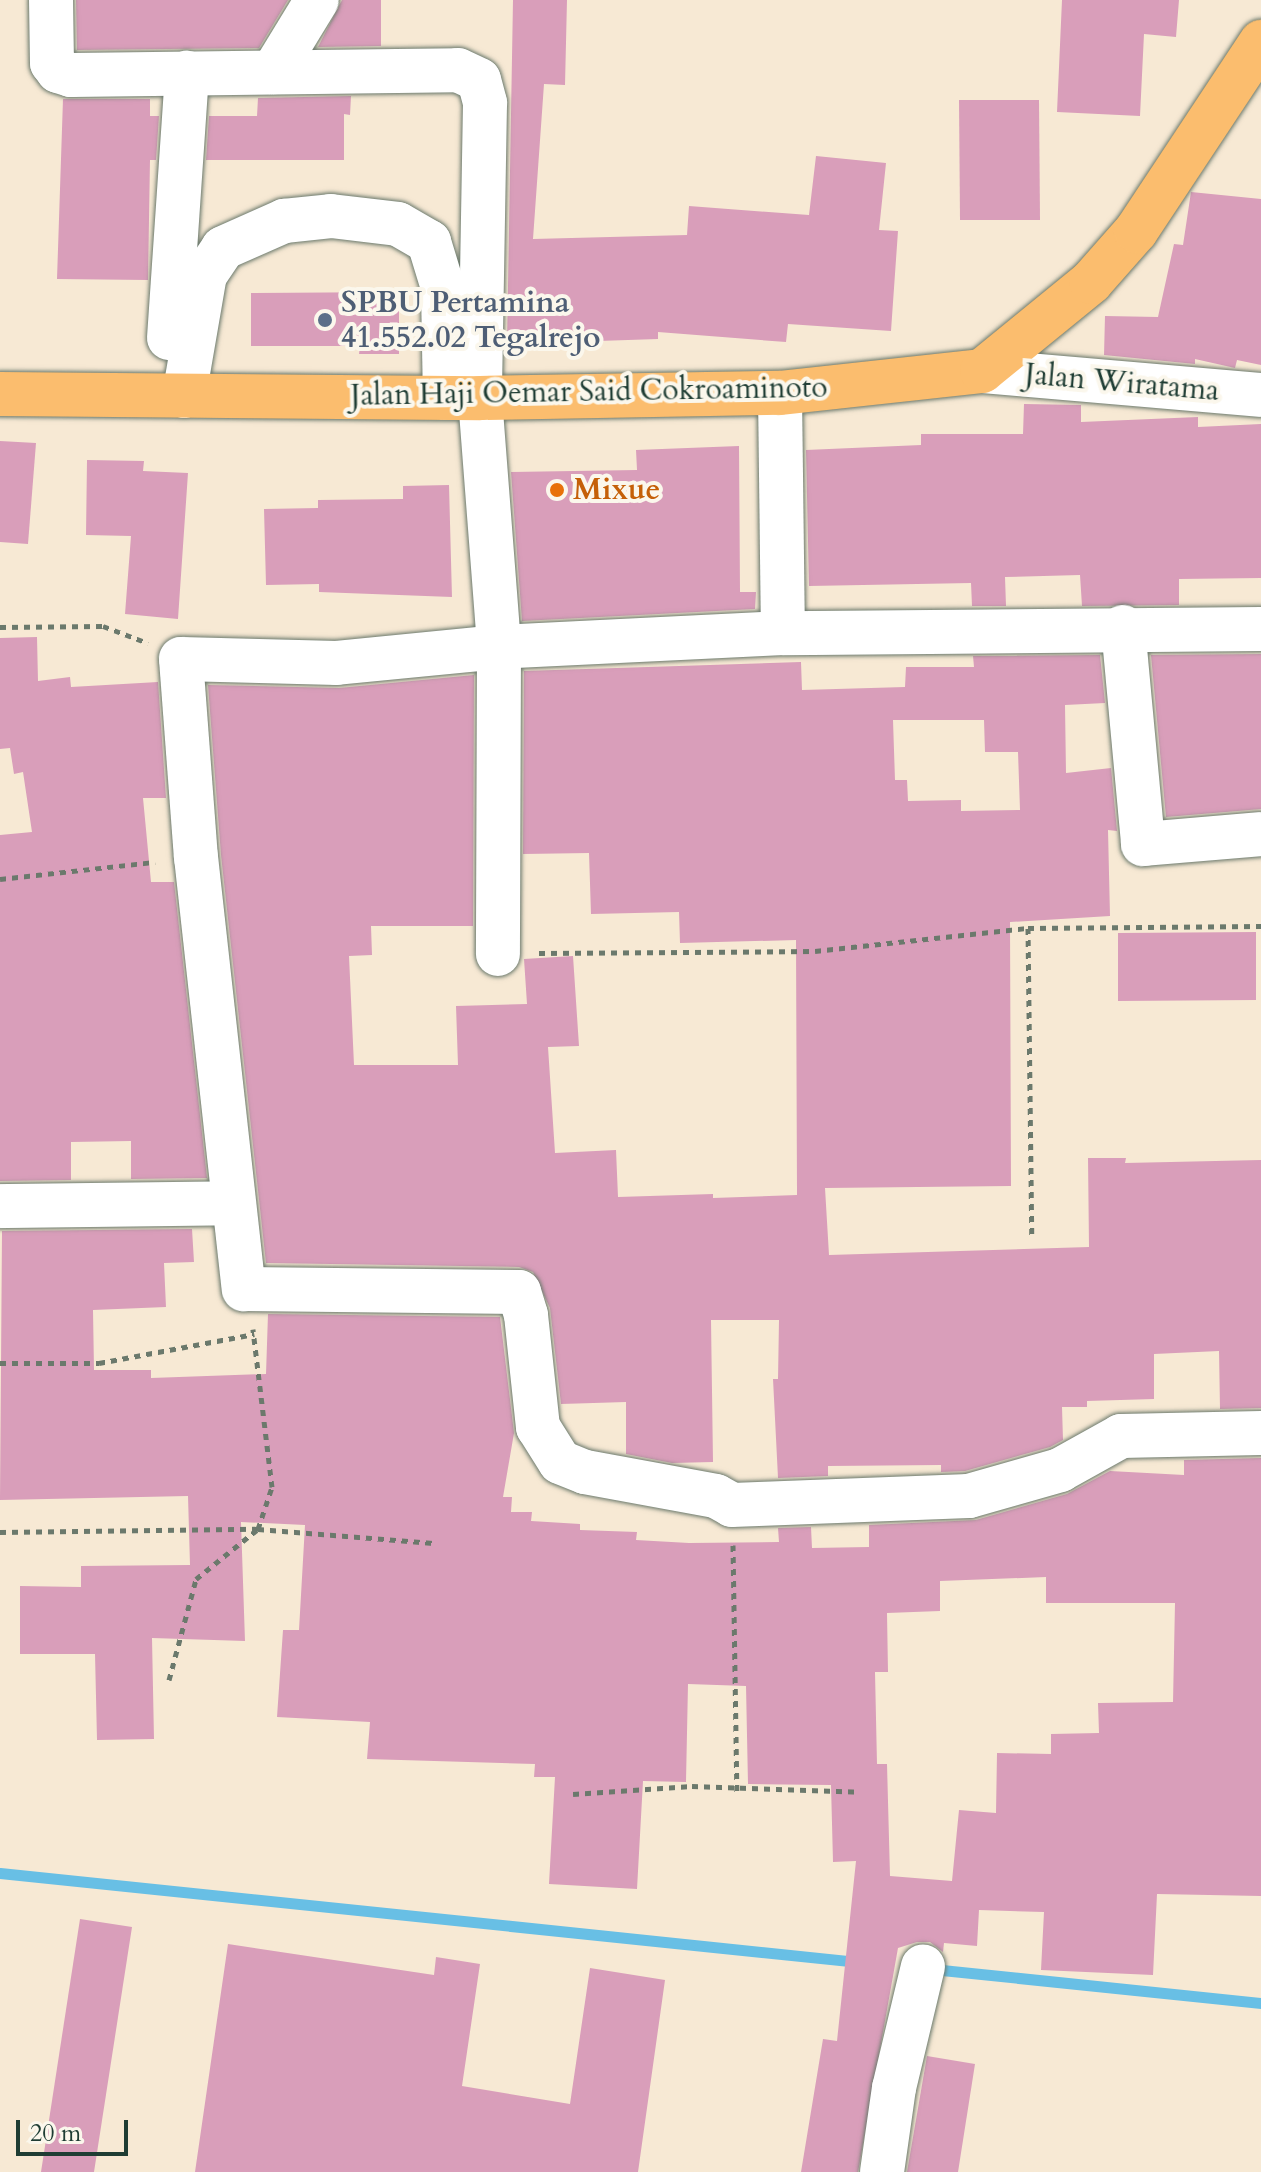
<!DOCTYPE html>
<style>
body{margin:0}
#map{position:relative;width:1261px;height:2172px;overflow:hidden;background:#f7e9d4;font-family:Cardo,serif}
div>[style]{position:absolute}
.stream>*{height:11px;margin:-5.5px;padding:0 5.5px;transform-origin:5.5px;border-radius:5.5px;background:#68bfe5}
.building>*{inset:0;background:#d99eba}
.path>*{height:5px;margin-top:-2.5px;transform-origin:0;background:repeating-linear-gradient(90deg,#6b796c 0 6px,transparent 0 12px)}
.roads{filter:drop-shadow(0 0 2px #6b796c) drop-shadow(0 0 2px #6b796c)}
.minor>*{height:44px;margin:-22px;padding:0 22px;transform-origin:22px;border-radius:22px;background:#fff}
.major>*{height:44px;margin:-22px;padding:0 22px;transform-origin:22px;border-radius:22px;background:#fbbd6e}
.dots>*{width:22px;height:22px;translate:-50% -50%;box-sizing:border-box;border:4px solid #fbf7ec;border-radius:50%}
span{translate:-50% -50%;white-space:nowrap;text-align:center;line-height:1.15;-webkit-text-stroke:8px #fbf7ec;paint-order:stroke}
.service-label{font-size:30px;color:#4e5e75;font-weight:700}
.left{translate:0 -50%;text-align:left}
.street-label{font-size:30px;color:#1f3d34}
.food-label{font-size:30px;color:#c56008;font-weight:700}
.scale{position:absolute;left:16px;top:2120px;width:112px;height:36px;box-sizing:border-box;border:4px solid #1f3d34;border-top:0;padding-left:10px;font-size:24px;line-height:28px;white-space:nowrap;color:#1f3d34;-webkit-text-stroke:6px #fbf7ec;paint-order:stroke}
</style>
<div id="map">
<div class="stream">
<i style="left:0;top:1873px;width:864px;rotate:5.92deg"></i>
<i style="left:932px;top:1969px;width:331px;rotate:5.9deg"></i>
</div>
<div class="building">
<i style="clip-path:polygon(76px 0,288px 0,259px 48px,77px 50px)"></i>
<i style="clip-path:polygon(342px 0,381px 0,381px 46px,318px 47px)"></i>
<i style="clip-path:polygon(513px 0,567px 0,565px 85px,544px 84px,533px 239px,687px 235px,689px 206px,809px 215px,816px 156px,886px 163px,879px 230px,898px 231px,891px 331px,788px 324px,786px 342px,658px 332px,658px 339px,507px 344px)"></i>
<i style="clip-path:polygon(1062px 0,1179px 0,1176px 37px,1144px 34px,1140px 116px,1057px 112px)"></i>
<i style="clip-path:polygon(351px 96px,350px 115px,344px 114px,344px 160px,206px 160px,209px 116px,257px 116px,258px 98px)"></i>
<i style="clip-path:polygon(63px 99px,150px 99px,150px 116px,159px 116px,156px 160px,150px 160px,148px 280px,57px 279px)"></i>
<i style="clip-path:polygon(959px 100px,1039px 100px,1040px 220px,960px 220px)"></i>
<i style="clip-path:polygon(1191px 192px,1261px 199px,1261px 365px,1237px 360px,1235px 368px,1195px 359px,1195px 364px,1104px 355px,1105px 316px,1158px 317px,1174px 244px,1183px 245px)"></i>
<i style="clip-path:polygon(399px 292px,399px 354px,359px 354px,360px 346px,251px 346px,251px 293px)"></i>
<i style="clip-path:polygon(1024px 404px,1081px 405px,1081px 422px,1198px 417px,1198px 427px,1261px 424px,1261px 578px,1179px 579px,1179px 605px,1082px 606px,1080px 575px,1005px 577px,1006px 606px,972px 606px,971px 583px,809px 586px,806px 450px,921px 445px,921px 434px,1023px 434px)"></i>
<i style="clip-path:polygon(0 441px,36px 443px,28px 544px,0 542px)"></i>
<i style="clip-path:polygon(739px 446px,740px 592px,756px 592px,755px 609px,522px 621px,511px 472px,637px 470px,636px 450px)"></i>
<i style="clip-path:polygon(87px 460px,144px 461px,143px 471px,188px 473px,178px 619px,125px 614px,131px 536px,86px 535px)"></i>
<i style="clip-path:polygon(449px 485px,452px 597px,319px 592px,319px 584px,266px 585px,264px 509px,318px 508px,318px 500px,403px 499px,403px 486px)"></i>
<i style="clip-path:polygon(37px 637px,38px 681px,70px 677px,71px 687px,158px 682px,166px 798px,143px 798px,151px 882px,174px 882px,207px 1178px,131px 1179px,131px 1141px,71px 1142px,71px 1180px,0 1181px,0 835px,32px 832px,23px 772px,14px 774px,10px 748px,0 749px,0 638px)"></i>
<i style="clip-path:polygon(1261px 654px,1261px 809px,1166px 817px,1151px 655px)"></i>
<i style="clip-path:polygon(evenodd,1100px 655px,1105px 703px,1065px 705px,1066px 773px,1111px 768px,1117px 831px,1108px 830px,1110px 916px,1010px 922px,1011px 1186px,825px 1188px,829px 1255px,1089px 1247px,1088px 1158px,1126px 1158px,1125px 1163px,1261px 1160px,1261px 1408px,1220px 1409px,1219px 1351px,1154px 1354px,1154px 1399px,1087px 1401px,1087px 1407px,1062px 1407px,1063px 1440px,1050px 1447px,965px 1471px,941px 1472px,941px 1465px,828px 1466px,828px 1476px,778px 1478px,773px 1379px,778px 1379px,779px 1320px,711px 1320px,713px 1462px,672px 1463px,626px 1454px,626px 1402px,561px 1404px,550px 1308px,533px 1272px,519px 1267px,266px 1263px,221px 855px,208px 685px,339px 688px,474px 675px,473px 926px,371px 926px,372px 955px,349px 956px,354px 1065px,458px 1065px,456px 1006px,527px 1004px,524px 959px,573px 956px,579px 1046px,548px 1047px,555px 1153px,616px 1150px,618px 1197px,713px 1194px,713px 1198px,797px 1195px,796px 940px,680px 943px,679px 912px,591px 914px,589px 853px,523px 854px,524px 671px,801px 662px,802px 690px,905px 687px,906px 667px,974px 667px,973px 656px,1100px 655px,893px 720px,984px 720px,985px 752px,1018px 752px,1020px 810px,961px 811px,961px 800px,908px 801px,907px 780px,895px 780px,893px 720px)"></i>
<i style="clip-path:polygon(1256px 932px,1256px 1000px,1118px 1001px,1118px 933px)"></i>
<i style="clip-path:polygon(evenodd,192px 1229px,194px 1262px,164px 1263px,166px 1307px,93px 1310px,94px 1370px,151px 1370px,151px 1378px,266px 1374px,268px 1314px,500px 1317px,514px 1433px,503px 1497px,512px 1497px,511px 1512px,532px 1512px,531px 1521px,580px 1524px,580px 1530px,637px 1532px,636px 1540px,689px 1543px,779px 1542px,778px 1528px,811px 1527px,812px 1548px,869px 1547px,869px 1525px,976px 1520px,1067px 1494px,1110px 1471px,1184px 1475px,1184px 1460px,1261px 1458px,1261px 1896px,1157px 1894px,1153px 1975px,1041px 1970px,1044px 1912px,979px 1910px,977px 1946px,944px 1943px,943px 1952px,930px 1942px,917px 1942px,898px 1948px,858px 2172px,801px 2172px,823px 2039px,837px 2041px,856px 1861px,833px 1862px,831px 1785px,748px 1784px,746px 1686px,688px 1684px,686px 1782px,643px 1781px,637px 1889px,549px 1884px,555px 1777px,534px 1777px,535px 1764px,367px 1759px,370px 1722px,277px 1717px,283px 1630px,299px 1630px,305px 1525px,241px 1522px,245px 1641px,152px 1638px,154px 1739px,97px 1740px,95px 1654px,20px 1654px,20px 1586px,81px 1587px,81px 1566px,190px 1565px,188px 1496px,0 1500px,2px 1231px,192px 1229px,1046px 1577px,1046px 1603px,1175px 1603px,1173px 1702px,1098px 1703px,1099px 1733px,1051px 1734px,1051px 1754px,997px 1753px,996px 1813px,959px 1810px,952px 1881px,890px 1876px,887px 1764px,877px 1764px,875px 1672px,888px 1672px,887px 1613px,940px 1611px,940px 1581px,1046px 1577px)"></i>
<i style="clip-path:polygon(80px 1919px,132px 1927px,94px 2172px,41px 2172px)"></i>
<i style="clip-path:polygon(228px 1944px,434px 1975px,436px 1957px,480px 1964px,462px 2086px,570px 2104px,590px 1968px,665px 1980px,638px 2172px,195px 2172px)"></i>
<i style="clip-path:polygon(927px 2056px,975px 2064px,958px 2172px,907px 2172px)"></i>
</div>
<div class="path">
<i style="left:0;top:627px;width:103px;rotate:-0.6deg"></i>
<i style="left:103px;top:626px;width:48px;rotate:20.7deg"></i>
<i style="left:0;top:879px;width:156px;rotate:-6.3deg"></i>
<i style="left:1028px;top:928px;width:311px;rotate:89.3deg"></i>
<i style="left:539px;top:953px;width:276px;rotate:-0.4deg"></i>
<i style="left:815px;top:951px;width:214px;rotate:-6.2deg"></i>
<i style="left:1028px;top:928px;width:233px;rotate:-0.5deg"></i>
<i style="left:0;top:1363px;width:99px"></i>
<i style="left:99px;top:1363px;width:158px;rotate:-10.6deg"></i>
<i style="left:0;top:1532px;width:258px;rotate:-0.7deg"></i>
<i style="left:258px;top:1529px;width:176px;rotate:4.6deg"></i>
<i style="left:733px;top:1545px;width:247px;rotate:89.1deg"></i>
<i style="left:169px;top:1680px;width:105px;rotate:-75deg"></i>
<i style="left:196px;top:1579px;width:80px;rotate:-38.9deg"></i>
<i style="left:258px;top:1529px;width:44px;rotate:-71.6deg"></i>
<i style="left:272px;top:1487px;width:159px;rotate:-96.9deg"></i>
<i style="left:573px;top:1794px;width:119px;rotate:-3.8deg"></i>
<i style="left:692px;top:1786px;width:168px;rotate:2deg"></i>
</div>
<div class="roads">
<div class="minor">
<i style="left:51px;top:0;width:63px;rotate:89.1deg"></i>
<i style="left:52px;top:63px;width:10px;rotate:53deg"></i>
<i style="left:58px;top:71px;width:14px;rotate:17deg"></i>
<i style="left:71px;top:75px;width:387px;rotate:-0.7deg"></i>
<i style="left:458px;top:70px;width:23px;rotate:25deg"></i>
<i style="left:479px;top:80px;width:24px;rotate:75deg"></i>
<i style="left:485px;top:103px;width:295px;rotate:91deg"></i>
<i style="left:480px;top:398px;width:250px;rotate:85.6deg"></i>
<i style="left:499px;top:647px;width:307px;rotate:90.2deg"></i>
<i style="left:273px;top:72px;width:84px;rotate:-58.6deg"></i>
<i style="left:169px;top:338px;width:266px;rotate:-86.1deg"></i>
<i style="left:982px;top:371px;width:280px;rotate:4.9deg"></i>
<i style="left:780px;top:393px;width:240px;rotate:89.3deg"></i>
<i style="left:184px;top:396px;width:123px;rotate:-80.2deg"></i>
<i style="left:205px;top:275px;width:32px;rotate:-56deg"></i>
<i style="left:223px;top:248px;width:67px;rotate:-23.9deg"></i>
<i style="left:284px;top:221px;width:47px;rotate:-6.1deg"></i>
<i style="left:331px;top:216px;width:67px;rotate:6.8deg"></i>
<i style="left:398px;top:224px;width:36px;rotate:30deg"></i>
<i style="left:429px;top:242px;width:48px;rotate:73.1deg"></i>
<i style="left:443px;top:288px;width:110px;rotate:89deg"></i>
<i style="left:1123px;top:627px;width:218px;rotate:84.7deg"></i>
<i style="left:1143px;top:844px;width:118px;rotate:-4.8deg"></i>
<i style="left:1261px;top:629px;width:478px;rotate:179.5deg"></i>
<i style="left:783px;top:633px;width:284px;rotate:177.2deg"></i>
<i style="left:499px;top:647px;width:163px;rotate:174.4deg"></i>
<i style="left:337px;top:663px;width:156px;rotate:-178.5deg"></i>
<i style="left:181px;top:659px;width:199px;rotate:85.7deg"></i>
<i style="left:196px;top:857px;width:435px;rotate:83.7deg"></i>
<i style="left:244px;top:1289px;width:275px;rotate:0.6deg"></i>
<i style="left:519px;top:1292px;width:24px;rotate:73deg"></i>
<i style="left:526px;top:1315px;width:113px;rotate:83.9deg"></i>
<i style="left:538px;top:1427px;width:41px;rotate:57.8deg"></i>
<i style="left:560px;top:1462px;width:27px;rotate:22deg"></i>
<i style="left:585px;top:1472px;width:133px;rotate:10.4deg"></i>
<i style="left:716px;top:1496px;width:18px;rotate:29deg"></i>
<i style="left:732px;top:1505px;width:237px;rotate:-2.2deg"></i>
<i style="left:969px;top:1496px;width:95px;rotate:-15.9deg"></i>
<i style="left:1060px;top:1470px;width:70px;rotate:-29.1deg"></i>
<i style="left:1121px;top:1436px;width:140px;rotate:-1.2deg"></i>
<i style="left:0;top:1206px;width:233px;rotate:-0.7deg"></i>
<i style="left:882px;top:2172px;width:85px;rotate:-81.9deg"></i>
<i style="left:894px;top:2088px;width:125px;rotate:-76.6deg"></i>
</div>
<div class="major">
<i style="left:0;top:394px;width:480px;rotate:0.5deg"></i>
<i style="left:480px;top:398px;width:300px;rotate:-1deg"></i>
<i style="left:780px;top:393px;width:203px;rotate:-6.2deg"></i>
<i style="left:982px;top:371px;width:141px;rotate:-39.2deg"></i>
<i style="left:1091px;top:282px;width:68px;rotate:-48.6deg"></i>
<i style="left:1136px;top:231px;width:227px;rotate:-56.5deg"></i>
</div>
</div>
<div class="dots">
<i style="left:325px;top:320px;background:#5c6f8a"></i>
<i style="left:557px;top:490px;background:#e8710a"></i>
</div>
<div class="service-label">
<span class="left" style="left:341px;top:320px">SPBU Pertamina<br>41.552.02 Tegalrejo</span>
</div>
<div class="street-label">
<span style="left:1122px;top:383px;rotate:5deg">Jalan Wiratama</span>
<span style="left:589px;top:392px;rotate:-1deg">Jalan Haji Oemar Said Cokroaminoto</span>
</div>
<div class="food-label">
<span class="left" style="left:573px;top:490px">Mixue</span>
</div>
<div class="scale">20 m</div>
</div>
